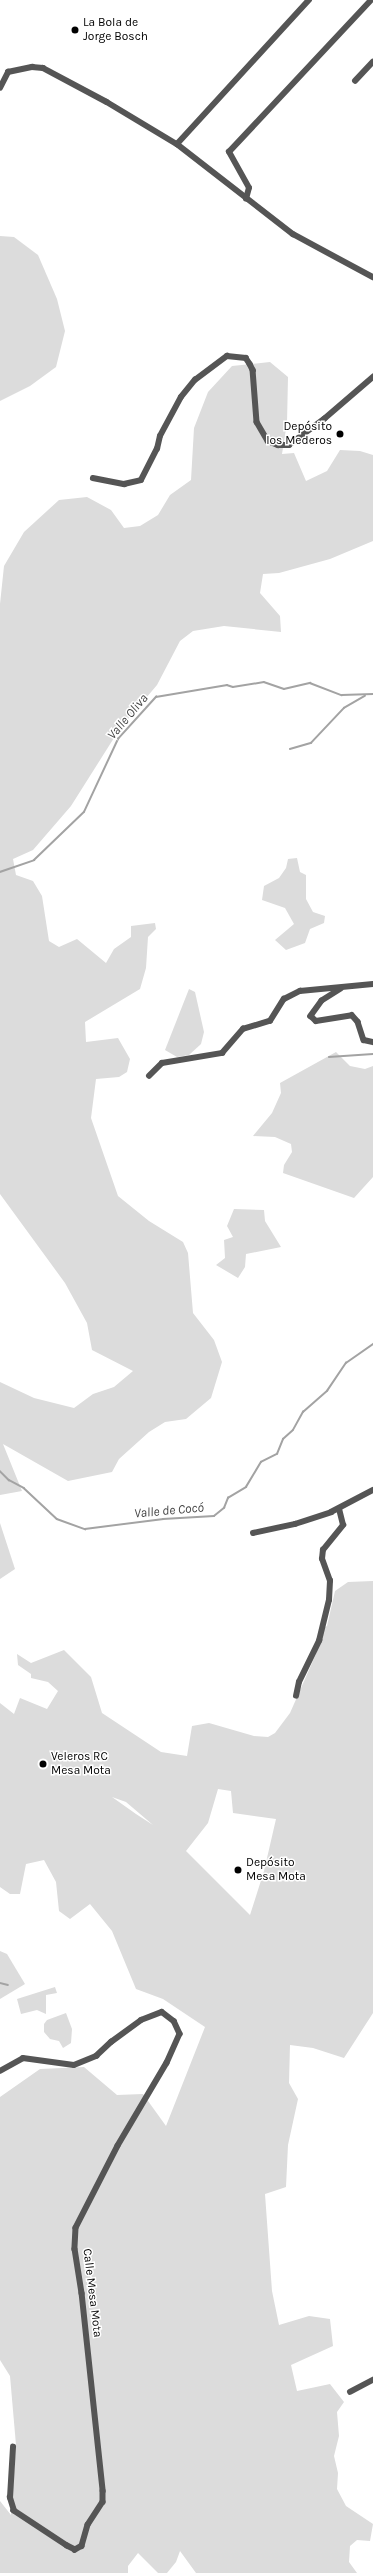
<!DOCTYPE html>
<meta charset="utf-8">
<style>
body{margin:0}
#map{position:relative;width:373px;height:2573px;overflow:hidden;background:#fff;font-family:Karla,sans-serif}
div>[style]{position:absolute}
.green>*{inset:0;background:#dcdcdc}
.stream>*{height:1.5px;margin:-0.75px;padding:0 0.75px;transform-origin:0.75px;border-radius:0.75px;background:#a3a3a3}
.minor>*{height:5.5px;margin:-2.75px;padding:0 2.75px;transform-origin:2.75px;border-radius:2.75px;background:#555}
.dots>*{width:11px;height:11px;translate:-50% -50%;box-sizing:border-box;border:2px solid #fff;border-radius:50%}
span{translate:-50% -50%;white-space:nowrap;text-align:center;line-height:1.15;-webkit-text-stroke:3px #fff;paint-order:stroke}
.poi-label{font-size:12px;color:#000}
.left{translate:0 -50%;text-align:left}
.right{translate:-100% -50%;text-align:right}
.street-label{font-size:12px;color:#000}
.water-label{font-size:13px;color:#444;font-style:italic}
</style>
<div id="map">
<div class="green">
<i style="clip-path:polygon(0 236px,14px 237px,38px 255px,57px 299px,65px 331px,56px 367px,30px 386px,0 401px)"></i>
<i style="clip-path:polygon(270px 362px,288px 377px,287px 423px,282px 454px,294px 453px,306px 481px,327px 471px,340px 450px,360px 451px,373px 455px,373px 541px,330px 559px,279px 573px,263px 574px,260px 593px,280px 616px,281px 632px,224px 626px,193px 631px,180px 641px,157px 685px,119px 730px,71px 806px,33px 850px,13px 859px,16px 875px,33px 881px,42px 896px,49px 941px,59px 947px,77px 939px,106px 963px,114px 949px,131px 937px,131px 926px,155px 923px,156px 929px,148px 937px,146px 968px,140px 989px,85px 1022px,86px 1042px,118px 1038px,130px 1059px,127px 1072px,119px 1077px,96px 1079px,91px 1118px,118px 1196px,149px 1221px,183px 1242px,188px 1253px,193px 1313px,214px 1340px,222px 1362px,211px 1398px,186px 1419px,165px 1422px,149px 1432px,119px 1459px,112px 1472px,68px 1481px,3px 1444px,22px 1491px,0 1495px,0 1382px,34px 1398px,74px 1408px,93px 1394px,114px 1387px,133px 1371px,92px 1350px,87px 1323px,65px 1283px,0 1194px,0 604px,4px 566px,24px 532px,59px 500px,87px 497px,111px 510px,124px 528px,140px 526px,158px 515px,170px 495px,191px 480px,194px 428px,208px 392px,232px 366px)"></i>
<i style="clip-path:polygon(297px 858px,300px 872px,306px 875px,306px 899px,313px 912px,325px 916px,324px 923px,310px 929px,305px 943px,286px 950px,275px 940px,294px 924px,285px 908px,262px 900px,264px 886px,279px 878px,286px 868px,288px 859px)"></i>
<i style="clip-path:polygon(189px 989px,195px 992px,204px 1032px,201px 1044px,189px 1055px,177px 1057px,165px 1050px)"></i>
<i style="clip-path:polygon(336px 1052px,350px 1066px,365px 1069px,373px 1066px,373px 1177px,354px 1198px,283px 1173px,284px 1165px,292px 1152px,291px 1144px,275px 1137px,253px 1136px,272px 1113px,281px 1093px,280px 1083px)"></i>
<i style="clip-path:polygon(234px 1209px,264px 1210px,265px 1221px,281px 1247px,246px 1254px,245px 1267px,238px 1278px,216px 1265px,225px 1258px,224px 1240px,233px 1237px,227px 1226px)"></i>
<i style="clip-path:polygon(0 1523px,15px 1569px,0 1579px)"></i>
<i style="clip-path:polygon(evenodd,373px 1581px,373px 2013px,344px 2058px,313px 2048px,290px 2045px,289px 2083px,298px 2099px,288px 2145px,286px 2187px,265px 2194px,272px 2291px,279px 2325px,309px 2316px,330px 2319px,333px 2346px,291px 2365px,297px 2391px,330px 2384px,344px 2402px,337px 2412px,339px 2436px,334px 2456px,338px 2473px,337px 2489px,346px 2506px,373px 2524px,370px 2541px,357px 2540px,350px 2546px,349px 2562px,357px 2573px,196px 2573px,180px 2551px,176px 2562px,167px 2573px,158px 2573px,138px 2553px,128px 2566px,128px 2573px,0 2573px,0 2501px,11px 2515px,16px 2445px,10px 2376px,0 2360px,0 2097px,40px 2069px,84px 2067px,117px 2095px,143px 2094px,166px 2126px,205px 2027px,163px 1999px,136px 1989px,112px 1931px,90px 1904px,70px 1919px,59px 1911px,56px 1882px,44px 1860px,26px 1864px,20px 1894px,10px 1894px,0 1887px,0 1703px,14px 1714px,20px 1698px,47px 1709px,58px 1691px,48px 1682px,31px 1678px,31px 1674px,18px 1665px,17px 1654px,31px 1663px,64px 1650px,91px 1677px,102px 1713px,161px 1752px,187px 1756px,192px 1726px,209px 1723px,254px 1736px,268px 1737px,275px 1733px,290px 1713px,316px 1654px,322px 1629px,327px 1626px,335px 1591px,348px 1582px,373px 1581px,218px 1789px,231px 1791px,233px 1813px,276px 1819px,264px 1871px,250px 1915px,186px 1851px,208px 1823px,218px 1789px,373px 1581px,112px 1797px,126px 1802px,153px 1825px,136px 1814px,112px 1797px)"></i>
<i style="clip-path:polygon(0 1951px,7px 1954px,25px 1984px,0 1999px)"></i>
<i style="clip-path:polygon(55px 1987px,57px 1993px,46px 1995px,46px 2014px,37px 2010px,21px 2014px,17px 1999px)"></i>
<i style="clip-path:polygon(66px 2013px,72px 2029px,71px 2043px,63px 2048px,59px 2041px,50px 2039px,44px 2032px,44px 2024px,47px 2020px)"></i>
</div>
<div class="stream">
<i style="left:290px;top:749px;width:22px;rotate:-16deg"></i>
<i style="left:311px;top:743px;width:48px;rotate:-46.7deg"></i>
<i style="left:344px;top:708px;width:24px;rotate:-30deg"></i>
<i style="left:0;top:872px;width:36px;rotate:-19deg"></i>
<i style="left:34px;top:860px;width:69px;rotate:-43.8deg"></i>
<i style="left:84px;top:812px;width:81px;rotate:-65deg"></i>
<i style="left:118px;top:739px;width:57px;rotate:-47.9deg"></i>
<i style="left:156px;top:697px;width:72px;rotate:-9.6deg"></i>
<i style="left:227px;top:685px;width:6px;rotate:18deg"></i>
<i style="left:233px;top:687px;width:31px;rotate:-9deg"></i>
<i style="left:264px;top:682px;width:21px;rotate:19deg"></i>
<i style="left:284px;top:689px;width:27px;rotate:-13deg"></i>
<i style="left:310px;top:683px;width:34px;rotate:21deg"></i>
<i style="left:342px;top:695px;width:31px;rotate:-2deg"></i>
<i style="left:329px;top:1057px;width:44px;rotate:-3.9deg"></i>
<i style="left:0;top:1471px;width:13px;rotate:45deg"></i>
<i style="left:9px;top:1480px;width:17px;rotate:28deg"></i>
<i style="left:24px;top:1488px;width:45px;rotate:43.2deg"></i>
<i style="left:57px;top:1519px;width:30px;rotate:20deg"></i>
<i style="left:85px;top:1529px;width:79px;rotate:-7.3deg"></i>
<i style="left:163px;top:1519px;width:51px;rotate:-3.4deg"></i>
<i style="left:214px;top:1516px;width:13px;rotate:-39deg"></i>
<i style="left:224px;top:1508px;width:11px;rotate:-68deg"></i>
<i style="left:228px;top:1498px;width:21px;rotate:-31deg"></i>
<i style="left:246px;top:1487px;width:29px;rotate:-59deg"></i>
<i style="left:261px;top:1462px;width:18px;rotate:-27deg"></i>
<i style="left:277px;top:1454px;width:16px;rotate:-68deg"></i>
<i style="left:283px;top:1439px;width:13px;rotate:-42deg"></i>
<i style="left:293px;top:1430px;width:21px;rotate:-61deg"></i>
<i style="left:303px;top:1412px;width:32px;rotate:-41deg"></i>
<i style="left:327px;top:1391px;width:34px;rotate:-56deg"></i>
<i style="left:346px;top:1363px;width:33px;rotate:-35deg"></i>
<i style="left:0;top:1983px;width:8px;rotate:14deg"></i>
</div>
<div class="minor">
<i style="left:355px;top:81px;width:26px;rotate:-47deg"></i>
<i style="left:0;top:88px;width:18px;rotate:-63deg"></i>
<i style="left:8px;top:72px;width:25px;rotate:-12deg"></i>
<i style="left:32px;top:67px;width:11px;rotate:5deg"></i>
<i style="left:43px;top:68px;width:72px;rotate:28deg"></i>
<i style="left:107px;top:102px;width:82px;rotate:31deg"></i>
<i style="left:177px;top:144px;width:147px;rotate:37.8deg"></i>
<i style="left:293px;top:234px;width:91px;rotate:28.3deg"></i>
<i style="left:177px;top:144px;width:195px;rotate:-47.5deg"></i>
<i style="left:246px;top:199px;width:11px;rotate:-75deg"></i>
<i style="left:249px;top:188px;width:41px;rotate:-119.1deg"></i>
<i style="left:229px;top:152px;width:208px;rotate:-46.9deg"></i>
<i style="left:93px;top:478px;width:32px;rotate:11deg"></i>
<i style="left:124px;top:484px;width:17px;rotate:-13deg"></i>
<i style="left:141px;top:480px;width:35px;rotate:-63deg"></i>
<i style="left:157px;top:449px;width:13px;rotate:-77deg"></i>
<i style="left:160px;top:436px;width:44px;rotate:-61.7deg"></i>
<i style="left:181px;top:397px;width:22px;rotate:-51deg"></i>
<i style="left:195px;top:380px;width:40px;rotate:-37deg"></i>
<i style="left:227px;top:356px;width:19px;rotate:6deg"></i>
<i style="left:246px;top:358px;width:7px;rotate:56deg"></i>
<i style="left:250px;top:364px;width:7px;rotate:63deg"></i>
<i style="left:253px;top:370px;width:52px;rotate:85.6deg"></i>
<i style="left:257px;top:422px;width:22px;rotate:60deg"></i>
<i style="left:268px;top:441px;width:11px;rotate:22deg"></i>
<i style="left:278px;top:445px;width:11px"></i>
<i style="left:289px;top:445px;width:44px;rotate:-36.6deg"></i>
<i style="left:324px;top:419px;width:65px;rotate:-40.6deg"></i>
<i style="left:341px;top:989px;width:22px;rotate:148deg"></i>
<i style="left:322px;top:1001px;width:19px;rotate:126deg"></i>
<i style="left:311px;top:1016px;width:7px;rotate:45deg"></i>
<i style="left:316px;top:1021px;width:36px;rotate:-9deg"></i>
<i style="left:352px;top:1015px;width:9px;rotate:49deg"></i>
<i style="left:358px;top:1022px;width:19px;rotate:72deg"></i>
<i style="left:364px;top:1040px;width:9px;rotate:13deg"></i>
<i style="left:149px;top:1076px;width:18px;rotate:-45deg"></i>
<i style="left:162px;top:1063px;width:61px;rotate:-9.5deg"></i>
<i style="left:222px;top:1053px;width:32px;rotate:-49deg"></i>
<i style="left:243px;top:1029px;width:28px;rotate:-17deg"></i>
<i style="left:270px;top:1021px;width:26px;rotate:-58deg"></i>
<i style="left:284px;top:999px;width:18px;rotate:-27deg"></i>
<i style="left:300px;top:991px;width:73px;rotate:-5.5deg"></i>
<i style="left:253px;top:1533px;width:43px;rotate:-12.1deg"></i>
<i style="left:295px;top:1524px;width:38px;rotate:-18deg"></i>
<i style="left:331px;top:1512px;width:47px;rotate:-27.6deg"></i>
<i style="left:296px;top:1696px;width:14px;rotate:-78deg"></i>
<i style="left:299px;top:1682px;width:46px;rotate:-64deg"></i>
<i style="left:319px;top:1641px;width:42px;rotate:-76.3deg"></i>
<i style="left:329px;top:1600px;width:19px;rotate:-87deg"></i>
<i style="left:330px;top:1581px;width:23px;rotate:-110deg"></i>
<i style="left:322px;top:1559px;width:9px;rotate:-84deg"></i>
<i style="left:323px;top:1550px;width:32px;rotate:-51deg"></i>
<i style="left:343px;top:1525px;width:16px;rotate:-104deg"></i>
<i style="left:0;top:2071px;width:26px;rotate:-29deg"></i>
<i style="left:23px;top:2058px;width:51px;rotate:7.8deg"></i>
<i style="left:74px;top:2065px;width:24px;rotate:-22deg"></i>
<i style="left:96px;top:2056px;width:21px;rotate:-43deg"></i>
<i style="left:111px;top:2042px;width:37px;rotate:-36deg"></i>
<i style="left:141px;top:2020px;width:22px;rotate:-21deg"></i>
<i style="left:162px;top:2012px;width:15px;rotate:37deg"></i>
<i style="left:174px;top:2021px;width:14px;rotate:65deg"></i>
<i style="left:180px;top:2034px;width:32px;rotate:114deg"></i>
<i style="left:167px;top:2063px;width:96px;rotate:120.6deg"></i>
<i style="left:118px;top:2146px;width:92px;rotate:117.1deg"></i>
<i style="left:76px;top:2228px;width:21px;rotate:93deg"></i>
<i style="left:75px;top:2249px;width:45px;rotate:81deg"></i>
<i style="left:82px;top:2293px;width:199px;rotate:83.9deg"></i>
<i style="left:103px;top:2491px;width:11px;rotate:90deg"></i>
<i style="left:103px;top:2502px;width:27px;rotate:123deg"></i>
<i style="left:88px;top:2525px;width:22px;rotate:106deg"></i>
<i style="left:82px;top:2546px;width:8px;rotate:150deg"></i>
<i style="left:75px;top:2550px;width:9px;rotate:-153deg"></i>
<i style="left:67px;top:2546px;width:64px;rotate:-146.6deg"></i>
<i style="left:14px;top:2511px;width:14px;rotate:-107deg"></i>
<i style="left:10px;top:2498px;width:51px;rotate:-86.6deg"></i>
<i style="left:350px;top:2392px;width:26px;rotate:-28deg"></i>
</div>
<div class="dots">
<i style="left:75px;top:30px;background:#000"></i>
<i style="left:340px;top:434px;background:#000"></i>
<i style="left:43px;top:1764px;background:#000"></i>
<i style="left:238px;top:1870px;background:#000"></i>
</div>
<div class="poi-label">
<span class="left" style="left:83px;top:30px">La Bola de<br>Jorge Bosch</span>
<span class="right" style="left:332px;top:434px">Depósito<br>los Mederos</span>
<span class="left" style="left:51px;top:1764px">Veleros RC<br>Mesa Mota</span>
<span class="left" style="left:246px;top:1870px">Depósito<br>Mesa Mota</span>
</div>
<div class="street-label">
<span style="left:92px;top:2293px;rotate:83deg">Calle Mesa Mota</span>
</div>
<div class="water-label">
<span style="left:128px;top:717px;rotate:-50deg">Valle Oliva</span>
<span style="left:169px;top:1511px;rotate:-5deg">Valle de Cocó</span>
</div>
</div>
